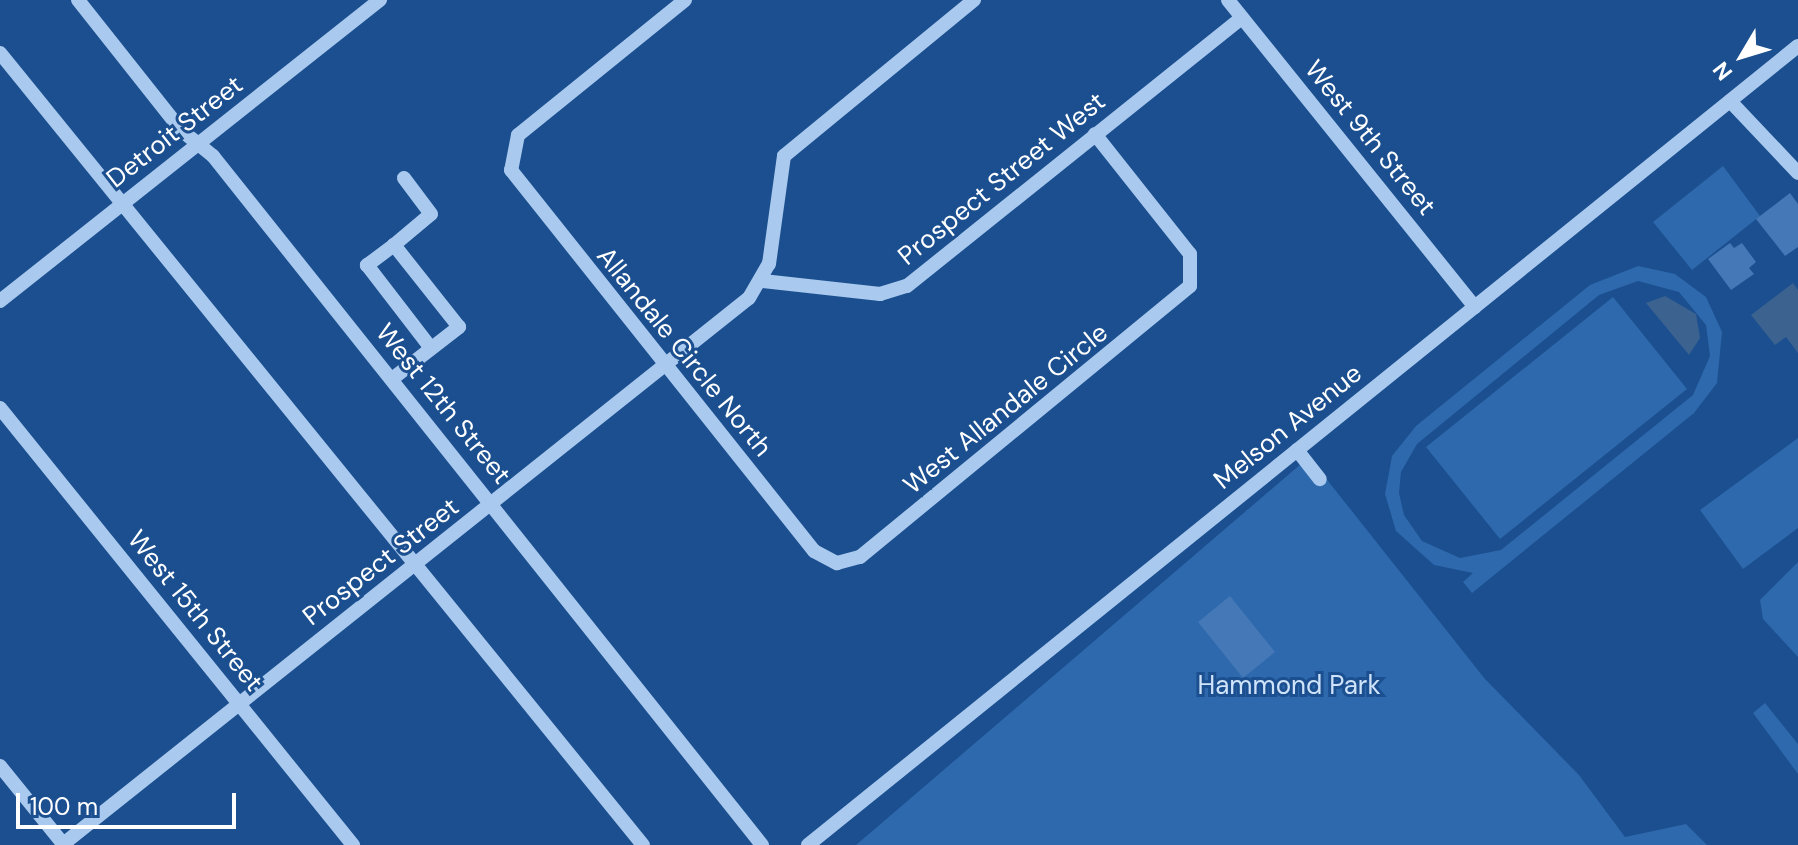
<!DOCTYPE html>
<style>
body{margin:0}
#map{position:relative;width:1798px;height:845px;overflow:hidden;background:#1b4f8f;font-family:"DM Sans",sans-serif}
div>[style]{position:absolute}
.green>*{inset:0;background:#2e69ad}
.water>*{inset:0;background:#3c6290}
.building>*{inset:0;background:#4478b7}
.minor>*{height:14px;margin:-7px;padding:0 7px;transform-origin:7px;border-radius:7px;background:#a9c9ee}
span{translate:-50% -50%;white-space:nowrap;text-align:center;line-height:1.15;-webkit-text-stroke:6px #1b4f8f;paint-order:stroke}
.street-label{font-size:26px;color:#fff}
.park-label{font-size:26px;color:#cfe3fa}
.north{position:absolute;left:1702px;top:16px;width:80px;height:80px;-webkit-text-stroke:6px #1b4f8f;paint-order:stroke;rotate:232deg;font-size:22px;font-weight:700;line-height:32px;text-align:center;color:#fff}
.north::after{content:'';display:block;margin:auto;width:28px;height:36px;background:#fff;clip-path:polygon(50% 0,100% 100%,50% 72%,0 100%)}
.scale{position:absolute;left:16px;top:793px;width:220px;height:36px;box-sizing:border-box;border:4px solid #fff;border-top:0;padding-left:10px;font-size:24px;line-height:28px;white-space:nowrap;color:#fff;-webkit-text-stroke:6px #1b4f8f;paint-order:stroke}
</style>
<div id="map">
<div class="green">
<i style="clip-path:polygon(1723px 166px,1760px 216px,1692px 270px,1653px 222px)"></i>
<i style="clip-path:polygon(evenodd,1638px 266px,1675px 274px,1706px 297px,1722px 332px,1717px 383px,1694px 413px,1472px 593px,1463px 582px,1473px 573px,1434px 565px,1396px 531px,1385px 494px,1392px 456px,1416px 426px,1590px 285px,1638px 266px,1638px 281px,1679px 292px,1706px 325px,1710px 356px,1693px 395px,1501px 550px,1460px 558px,1422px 541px,1404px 515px,1399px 493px,1401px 472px,1417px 444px,1599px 295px,1638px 281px)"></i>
<i style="clip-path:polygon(1613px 297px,1687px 389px,1500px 539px,1426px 447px)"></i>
<i style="clip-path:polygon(1798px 438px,1798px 528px,1743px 569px,1700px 510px)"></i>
<i style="clip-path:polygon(1309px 457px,1485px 679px,1579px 775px,1625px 837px,1686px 824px,1707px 845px,856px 845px)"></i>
<i style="clip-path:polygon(1798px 562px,1798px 657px,1763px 619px,1760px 600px)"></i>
<i style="clip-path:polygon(1765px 703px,1798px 744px,1798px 774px,1753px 713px)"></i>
</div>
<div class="water">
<i style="clip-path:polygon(1793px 283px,1798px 290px,1798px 353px,1786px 337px,1775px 345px,1751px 315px)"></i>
<i style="clip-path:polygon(1665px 296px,1696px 314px,1700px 338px,1689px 355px,1646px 303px)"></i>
</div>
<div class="building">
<i style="clip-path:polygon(1790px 193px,1798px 204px,1798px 247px,1785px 256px,1756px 219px)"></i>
<i style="clip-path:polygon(1730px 243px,1734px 248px,1742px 243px,1756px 262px,1749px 268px,1754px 274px,1731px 290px,1708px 259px)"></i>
<i style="clip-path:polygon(1230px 596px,1275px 652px,1243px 678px,1198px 622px)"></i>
</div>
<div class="minor">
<i style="left:78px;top:0;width:166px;rotate:51.6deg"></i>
<i style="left:181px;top:130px;width:41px;rotate:39.1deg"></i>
<i style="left:213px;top:156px;width:881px;rotate:51.45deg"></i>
<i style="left:685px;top:0;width:215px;rotate:141deg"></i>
<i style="left:518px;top:135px;width:36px;rotate:101deg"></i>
<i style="left:511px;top:170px;width:487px;rotate:51.5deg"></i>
<i style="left:814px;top:551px;width:26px;rotate:28deg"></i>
<i style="left:837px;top:563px;width:24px;rotate:-15deg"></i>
<i style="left:860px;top:557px;width:427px;rotate:-39.4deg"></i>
<i style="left:1190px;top:286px;width:32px;rotate:-90deg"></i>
<i style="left:1190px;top:254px;width:153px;rotate:-128.4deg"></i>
<i style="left:1228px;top:0;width:394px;rotate:51.2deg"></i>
<i style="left:0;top:53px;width:1020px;rotate:50.93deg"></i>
<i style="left:1730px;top:101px;width:99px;rotate:46.6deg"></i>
<i style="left:394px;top:245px;width:48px;rotate:-40deg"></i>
<i style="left:431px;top:214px;width:45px;rotate:-126.9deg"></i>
<i style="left:763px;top:281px;width:118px;rotate:6.3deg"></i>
<i style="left:880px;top:294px;width:28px;rotate:-17deg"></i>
<i style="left:907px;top:286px;width:429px;rotate:-38.7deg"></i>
<i style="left:0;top:301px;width:485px;rotate:-38.4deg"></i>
<i style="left:392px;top:379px;width:85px;rotate:-37.8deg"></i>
<i style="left:459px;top:327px;width:105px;rotate:-128.4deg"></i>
<i style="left:394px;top:245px;width:34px;rotate:143deg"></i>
<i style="left:367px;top:265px;width:105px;rotate:52.4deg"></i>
<i style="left:0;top:408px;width:562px;rotate:51.07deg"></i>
<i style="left:1297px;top:450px;width:37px;rotate:52deg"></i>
<i style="left:0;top:766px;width:102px;rotate:51deg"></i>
<i style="left:62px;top:845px;width:878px;rotate:-38.53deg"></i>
<i style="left:749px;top:298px;width:39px;rotate:-60deg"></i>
<i style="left:769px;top:264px;width:109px;rotate:-82.1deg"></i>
<i style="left:784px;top:156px;width:246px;rotate:-39.4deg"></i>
<i style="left:808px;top:845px;width:1272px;rotate:-38.91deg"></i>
</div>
<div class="street-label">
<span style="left:175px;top:132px;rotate:-38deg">Detroit Street</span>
<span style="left:1370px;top:138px;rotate:51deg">West 9th Street</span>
<span style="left:1002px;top:179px;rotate:-39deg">Prospect Street West</span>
<span style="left:684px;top:352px;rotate:51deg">Allandale Circle North</span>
<span style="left:443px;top:404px;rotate:51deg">West 12th Street</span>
<span style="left:1006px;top:409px;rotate:-39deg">West Allandale Circle</span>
<span style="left:1288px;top:427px;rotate:-39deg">Melson Avenue</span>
<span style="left:381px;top:562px;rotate:-38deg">Prospect Street</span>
<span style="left:195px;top:611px;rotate:51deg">West 15th Street</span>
</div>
<div class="park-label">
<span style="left:1289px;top:686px">Hammond Park</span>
</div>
<div class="north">N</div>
<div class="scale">100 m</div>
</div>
